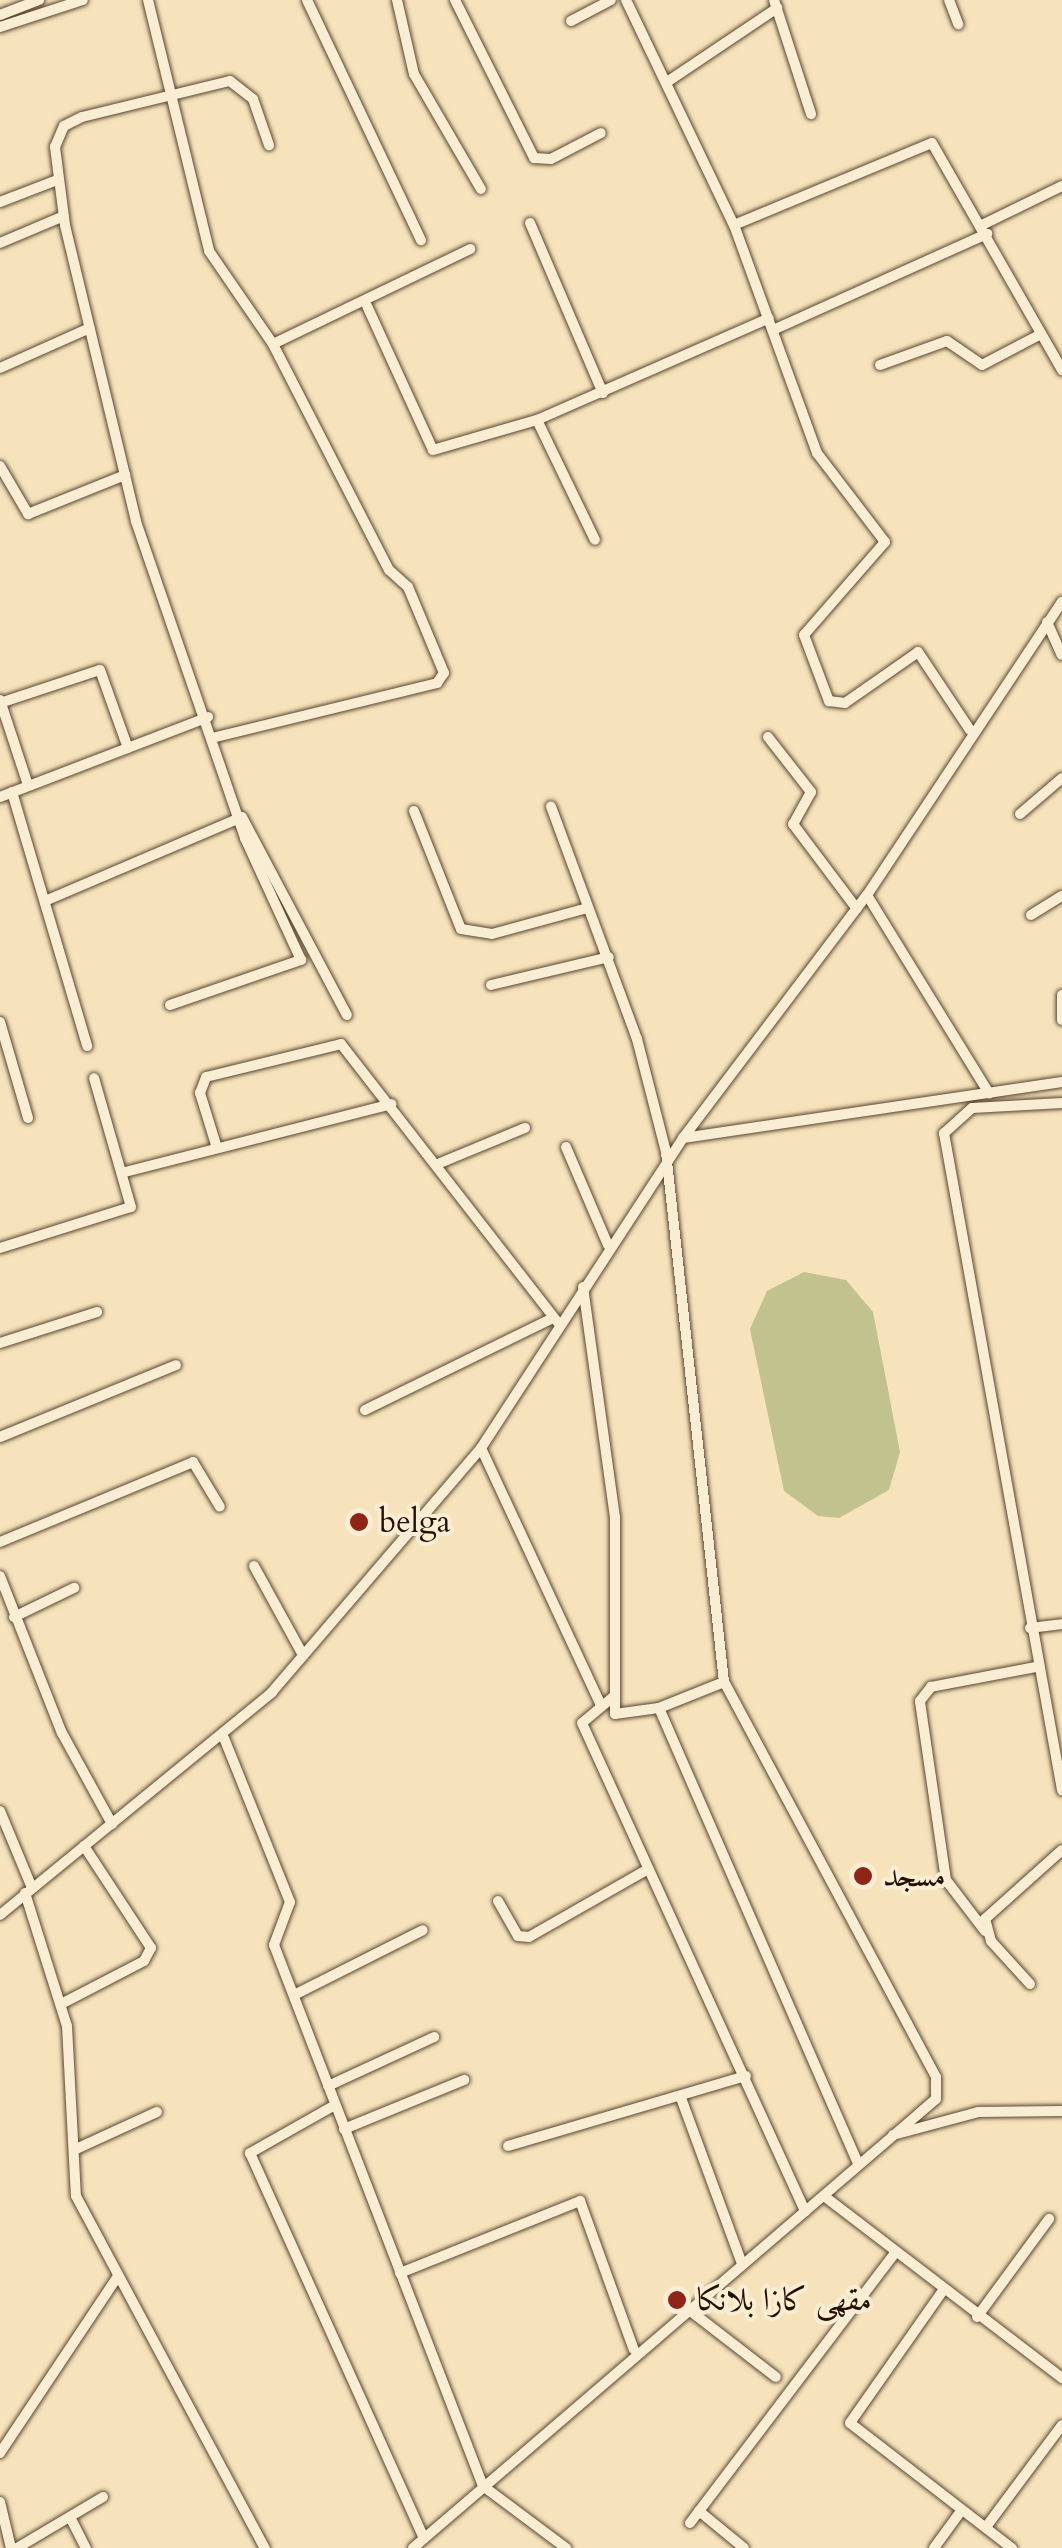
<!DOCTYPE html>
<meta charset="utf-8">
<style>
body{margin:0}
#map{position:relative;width:1062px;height:2548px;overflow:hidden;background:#f6e3bc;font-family:Cardo,Amiri,serif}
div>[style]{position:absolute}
.green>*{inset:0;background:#c1c28d}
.roads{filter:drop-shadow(0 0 2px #59452f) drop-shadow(0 0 2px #59452f)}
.minor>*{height:10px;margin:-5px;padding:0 5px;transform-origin:5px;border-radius:5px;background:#f9edd3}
.dots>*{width:28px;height:28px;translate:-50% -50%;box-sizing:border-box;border:5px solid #f9edd3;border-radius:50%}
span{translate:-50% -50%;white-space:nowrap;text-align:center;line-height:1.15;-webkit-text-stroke:8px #f9edd3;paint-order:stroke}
.poi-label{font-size:32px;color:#251000}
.left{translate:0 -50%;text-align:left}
</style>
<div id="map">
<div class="green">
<i style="clip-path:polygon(804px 1272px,846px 1280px,873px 1312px,900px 1452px,889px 1490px,839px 1518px,818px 1516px,784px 1491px,750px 1329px,767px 1291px)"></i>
</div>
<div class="roads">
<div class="minor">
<i style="left:148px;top:0;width:258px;rotate:76.3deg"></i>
<i style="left:209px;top:251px;width:113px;rotate:55.5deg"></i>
<i style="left:273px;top:344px;width:219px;rotate:-25.7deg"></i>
<i style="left:307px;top:0;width:266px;rotate:64.6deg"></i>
<i style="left:397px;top:0;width:76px;rotate:77.1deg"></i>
<i style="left:414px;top:74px;width:133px;rotate:59.8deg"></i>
<i style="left:455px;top:0;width:177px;rotate:63.4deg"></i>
<i style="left:534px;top:158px;width:17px;rotate:3deg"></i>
<i style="left:551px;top:159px;width:56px;rotate:-27.5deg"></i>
<i style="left:626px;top:0;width:250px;rotate:64.4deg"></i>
<i style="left:734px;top:225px;width:243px;rotate:70deg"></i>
<i style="left:817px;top:453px;width:112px;rotate:52.6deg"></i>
<i style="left:885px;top:542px;width:123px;rotate:131.1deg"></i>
<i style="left:804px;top:635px;width:71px;rotate:69.3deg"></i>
<i style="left:829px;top:701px;width:16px;rotate:7deg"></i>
<i style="left:845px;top:703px;width:89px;rotate:-34.9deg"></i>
<i style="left:918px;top:652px;width:94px;rotate:56.3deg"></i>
<i style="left:774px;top:0;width:120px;rotate:72deg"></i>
<i style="left:949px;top:0;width:26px;rotate:69deg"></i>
<i style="left:0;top:15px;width:42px;rotate:-21deg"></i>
<i style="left:571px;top:21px;width:45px;rotate:-27.7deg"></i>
<i style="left:0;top:27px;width:87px;rotate:-18deg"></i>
<i style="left:667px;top:82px;width:133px;rotate:-33.9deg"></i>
<i style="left:0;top:202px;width:61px;rotate:-21.1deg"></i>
<i style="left:530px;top:223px;width:185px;rotate:66.8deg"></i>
<i style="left:734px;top:225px;width:214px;rotate:-22.5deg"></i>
<i style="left:932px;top:143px;width:262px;rotate:60.2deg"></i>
<i style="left:982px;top:225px;width:89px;rotate:-26deg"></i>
<i style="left:0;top:243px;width:69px;rotate:-22.9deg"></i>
<i style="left:367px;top:306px;width:158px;rotate:65.4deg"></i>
<i style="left:433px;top:450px;width:108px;rotate:-16.1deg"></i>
<i style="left:537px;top:420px;width:253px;rotate:-23.7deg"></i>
<i style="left:773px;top:330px;width:235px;rotate:-24.2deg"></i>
<i style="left:880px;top:365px;width:71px;rotate:-19.7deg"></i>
<i style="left:947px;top:341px;width:42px;rotate:34.4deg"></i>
<i style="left:982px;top:365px;width:67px;rotate:-27.7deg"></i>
<i style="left:0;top:368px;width:98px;rotate:-24deg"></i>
<i style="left:537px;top:420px;width:133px;rotate:64.2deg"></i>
<i style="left:0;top:466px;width:56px;rotate:59.7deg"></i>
<i style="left:28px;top:514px;width:105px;rotate:-21.9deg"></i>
<i style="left:1047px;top:622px;width:36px;rotate:66deg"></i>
<i style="left:0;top:700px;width:89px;rotate:71.8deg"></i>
<i style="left:0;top:703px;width:105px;rotate:-18.3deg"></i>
<i style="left:100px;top:670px;width:83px;rotate:70.3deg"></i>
<i style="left:216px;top:737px;width:228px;rotate:-13.7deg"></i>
<i style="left:437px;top:683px;width:12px;rotate:-55deg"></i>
<i style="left:444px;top:673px;width:93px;rotate:-112.7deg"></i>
<i style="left:408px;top:587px;width:25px;rotate:-138deg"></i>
<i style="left:389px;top:570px;width:254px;rotate:-117.2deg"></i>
<i style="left:768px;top:737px;width:70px;rotate:52deg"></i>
<i style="left:811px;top:792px;width:37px;rotate:119deg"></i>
<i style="left:793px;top:824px;width:106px;rotate:53deg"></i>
<i style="left:12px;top:792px;width:265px;rotate:73.5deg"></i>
<i style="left:0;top:797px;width:223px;rotate:-21deg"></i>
<i style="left:414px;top:811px;width:127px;rotate:68.3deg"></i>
<i style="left:461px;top:929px;width:31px;rotate:9deg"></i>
<i style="left:492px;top:934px;width:99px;rotate:-15.2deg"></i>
<i style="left:1020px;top:814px;width:55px;rotate:-40.6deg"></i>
<i style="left:867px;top:895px;width:233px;rotate:58.4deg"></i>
<i style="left:45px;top:901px;width:214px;rotate:-23.1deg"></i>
<i style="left:242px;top:817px;width:224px;rotate:62.1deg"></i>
<i style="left:1031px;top:915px;width:36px;rotate:-32deg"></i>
<i style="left:491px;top:985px;width:121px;rotate:-13.3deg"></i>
<i style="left:1062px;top:995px;width:25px;rotate:90deg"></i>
<i style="left:170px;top:1005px;width:139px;rotate:-19deg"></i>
<i style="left:301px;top:960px;width:134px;rotate:-114.7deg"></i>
<i style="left:245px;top:838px;width:335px;rotate:-109deg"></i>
<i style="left:136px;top:521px;width:304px;rotate:-103.5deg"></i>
<i style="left:65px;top:225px;width:79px;rotate:-97.3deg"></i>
<i style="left:55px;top:147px;width:23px;rotate:-67deg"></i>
<i style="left:64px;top:126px;width:20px;rotate:-27deg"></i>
<i style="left:82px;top:117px;width:152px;rotate:-13.7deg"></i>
<i style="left:230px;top:81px;width:29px;rotate:38deg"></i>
<i style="left:253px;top:99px;width:49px;rotate:70.8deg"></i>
<i style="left:0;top:1022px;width:100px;rotate:73.7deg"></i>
<i style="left:1062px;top:1103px;width:90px;rotate:176.8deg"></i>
<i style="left:972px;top:1108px;width:38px;rotate:138deg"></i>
<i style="left:944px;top:1133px;width:668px;rotate:79.82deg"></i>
<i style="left:683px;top:1138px;width:305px;rotate:-52.9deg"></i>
<i style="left:867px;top:895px;width:352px;rotate:-56.4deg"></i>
<i style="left:566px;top:1147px;width:107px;rotate:66.8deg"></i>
<i style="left:217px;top:1148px;width:58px;rotate:-107.2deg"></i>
<i style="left:200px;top:1093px;width:17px;rotate:-69deg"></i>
<i style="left:206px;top:1077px;width:139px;rotate:-13.7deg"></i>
<i style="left:341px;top:1044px;width:353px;rotate:52.1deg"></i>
<i style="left:440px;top:1163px;width:92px;rotate:-22.4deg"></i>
<i style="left:125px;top:1172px;width:275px;rotate:-14.3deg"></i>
<i style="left:0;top:1248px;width:137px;rotate:-17.4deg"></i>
<i style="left:131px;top:1207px;width:134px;rotate:-106deg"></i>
<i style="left:583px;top:1287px;width:232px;rotate:82.1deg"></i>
<i style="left:615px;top:1517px;width:197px;rotate:90deg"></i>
<i style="left:615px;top:1714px;width:44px;rotate:-7.8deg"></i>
<i style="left:0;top:1343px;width:102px;rotate:-17.7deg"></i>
<i style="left:365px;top:1410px;width:207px;rotate:-26.1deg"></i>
<i style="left:0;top:1437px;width:190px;rotate:-22.2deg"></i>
<i style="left:481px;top:1448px;width:284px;rotate:65deg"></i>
<i style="left:0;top:1542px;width:209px;rotate:-22.5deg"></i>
<i style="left:193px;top:1462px;width:52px;rotate:59deg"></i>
<i style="left:254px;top:1566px;width:102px;rotate:61.2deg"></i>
<i style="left:0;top:1576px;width:169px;rotate:68.5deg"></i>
<i style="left:62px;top:1733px;width:104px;rotate:61.2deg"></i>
<i style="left:14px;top:1617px;width:67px;rotate:-25.8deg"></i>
<i style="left:1030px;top:1628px;width:32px;rotate:-7deg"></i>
<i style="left:724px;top:1682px;width:70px;rotate:158.2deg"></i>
<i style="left:659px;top:1708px;width:498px;rotate:66.4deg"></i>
<i style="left:613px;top:1697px;width:40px;rotate:140deg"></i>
<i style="left:582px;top:1723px;width:537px;rotate:65.44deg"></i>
<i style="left:224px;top:1738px;width:177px;rotate:68.1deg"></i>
<i style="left:290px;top:1902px;width:46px;rotate:110.4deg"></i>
<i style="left:274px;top:1945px;width:580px;rotate:68.88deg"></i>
<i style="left:483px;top:2486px;width:104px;rotate:36.8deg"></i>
<i style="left:0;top:1811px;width:83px;rotate:67.4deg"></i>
<i style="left:25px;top:1893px;width:139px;rotate:72.5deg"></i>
<i style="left:67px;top:2026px;width:170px;rotate:87deg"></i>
<i style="left:76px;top:2196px;width:400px;rotate:61.8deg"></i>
<i style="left:498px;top:1901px;width:40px;rotate:60.3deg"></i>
<i style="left:518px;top:1936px;width:11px;rotate:5deg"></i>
<i style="left:529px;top:1937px;width:137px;rotate:-29.7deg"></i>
<i style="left:0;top:1915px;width:352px;rotate:-39.3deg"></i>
<i style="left:272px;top:1692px;width:321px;rotate:-49.4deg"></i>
<i style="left:481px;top:1448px;width:370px;rotate:-56.9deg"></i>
<i style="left:683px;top:1138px;width:383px;rotate:-8.4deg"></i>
<i style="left:985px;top:1931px;width:64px;rotate:-127.4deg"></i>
<i style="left:946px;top:1880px;width:181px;rotate:-98.3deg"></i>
<i style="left:920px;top:1701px;width:18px;rotate:-52deg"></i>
<i style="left:931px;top:1687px;width:107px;rotate:-10.8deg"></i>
<i style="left:1030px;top:1984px;width:58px;rotate:-132.2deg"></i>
<i style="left:991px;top:1941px;width:23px;rotate:-105deg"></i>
<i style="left:985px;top:1919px;width:103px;rotate:-41.9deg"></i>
<i style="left:294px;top:1995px;width:144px;rotate:-26.7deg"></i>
<i style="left:63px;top:2003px;width:91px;rotate:-27.4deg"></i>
<i style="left:144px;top:1961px;width:15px;rotate:-62deg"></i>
<i style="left:151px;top:1948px;width:122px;rotate:-123.3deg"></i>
<i style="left:328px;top:2086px;width:117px;rotate:-24.8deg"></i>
<i style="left:681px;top:2098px;width:177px;rotate:69.8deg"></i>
<i style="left:335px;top:2105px;width:98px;rotate:150.5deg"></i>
<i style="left:250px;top:2153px;width:422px;rotate:65.7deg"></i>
<i style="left:344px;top:2129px;width:130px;rotate:-22.2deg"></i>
<i style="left:893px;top:2135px;width:88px;rotate:-15.1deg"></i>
<i style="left:978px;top:2112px;width:84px;rotate:-0.7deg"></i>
<i style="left:508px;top:2146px;width:248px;rotate:-16.4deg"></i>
<i style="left:76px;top:2149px;width:89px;rotate:-24.6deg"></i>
<i style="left:824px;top:2196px;width:300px;rotate:37.4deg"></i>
<i style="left:400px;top:2273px;width:194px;rotate:-21.8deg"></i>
<i style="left:580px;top:2201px;width:158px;rotate:70.1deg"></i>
<i style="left:942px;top:2292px;width:160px;rotate:125.1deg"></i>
<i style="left:850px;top:2423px;width:205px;rotate:37.7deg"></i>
<i style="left:684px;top:2306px;width:116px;rotate:37.7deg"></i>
<i style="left:977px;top:2317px;width:122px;rotate:-53.7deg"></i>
<i style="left:0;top:2453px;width:213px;rotate:-56.3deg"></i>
<i style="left:0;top:2502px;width:47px;rotate:76.6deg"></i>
<i style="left:699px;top:2511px;width:58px;rotate:39.4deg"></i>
<i style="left:70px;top:2517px;width:35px;rotate:63deg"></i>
<i style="left:690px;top:2523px;width:338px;rotate:-52.8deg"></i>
<i style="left:986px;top:2527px;width:127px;rotate:-53.3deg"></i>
<i style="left:17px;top:2548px;width:100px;rotate:-30.7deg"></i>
<i style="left:413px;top:2548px;width:689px;rotate:-40.65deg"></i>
<i style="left:936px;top:2099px;width:22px;rotate:-90deg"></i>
<i style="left:936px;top:2077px;width:448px;rotate:-118.2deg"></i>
<i style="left:724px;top:1682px;width:533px;rotate:-96.25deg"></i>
<i style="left:666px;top:1152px;width:117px;rotate:-104.4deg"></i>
<i style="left:637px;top:1039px;width:248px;rotate:-110.3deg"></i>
<i style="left:934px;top:2548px;width:46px;rotate:-53.9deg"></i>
</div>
</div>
<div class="dots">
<i style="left:359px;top:1522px;background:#8f2418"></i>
<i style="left:863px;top:1876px;background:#8f2418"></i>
<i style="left:677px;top:2300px;background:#8f2418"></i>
</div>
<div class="poi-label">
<span class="left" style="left:379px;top:1522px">belga</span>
<span class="left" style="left:883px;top:1876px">مسجد</span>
<span class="left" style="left:697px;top:2300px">مقهى كازا بلانكا</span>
</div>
</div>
